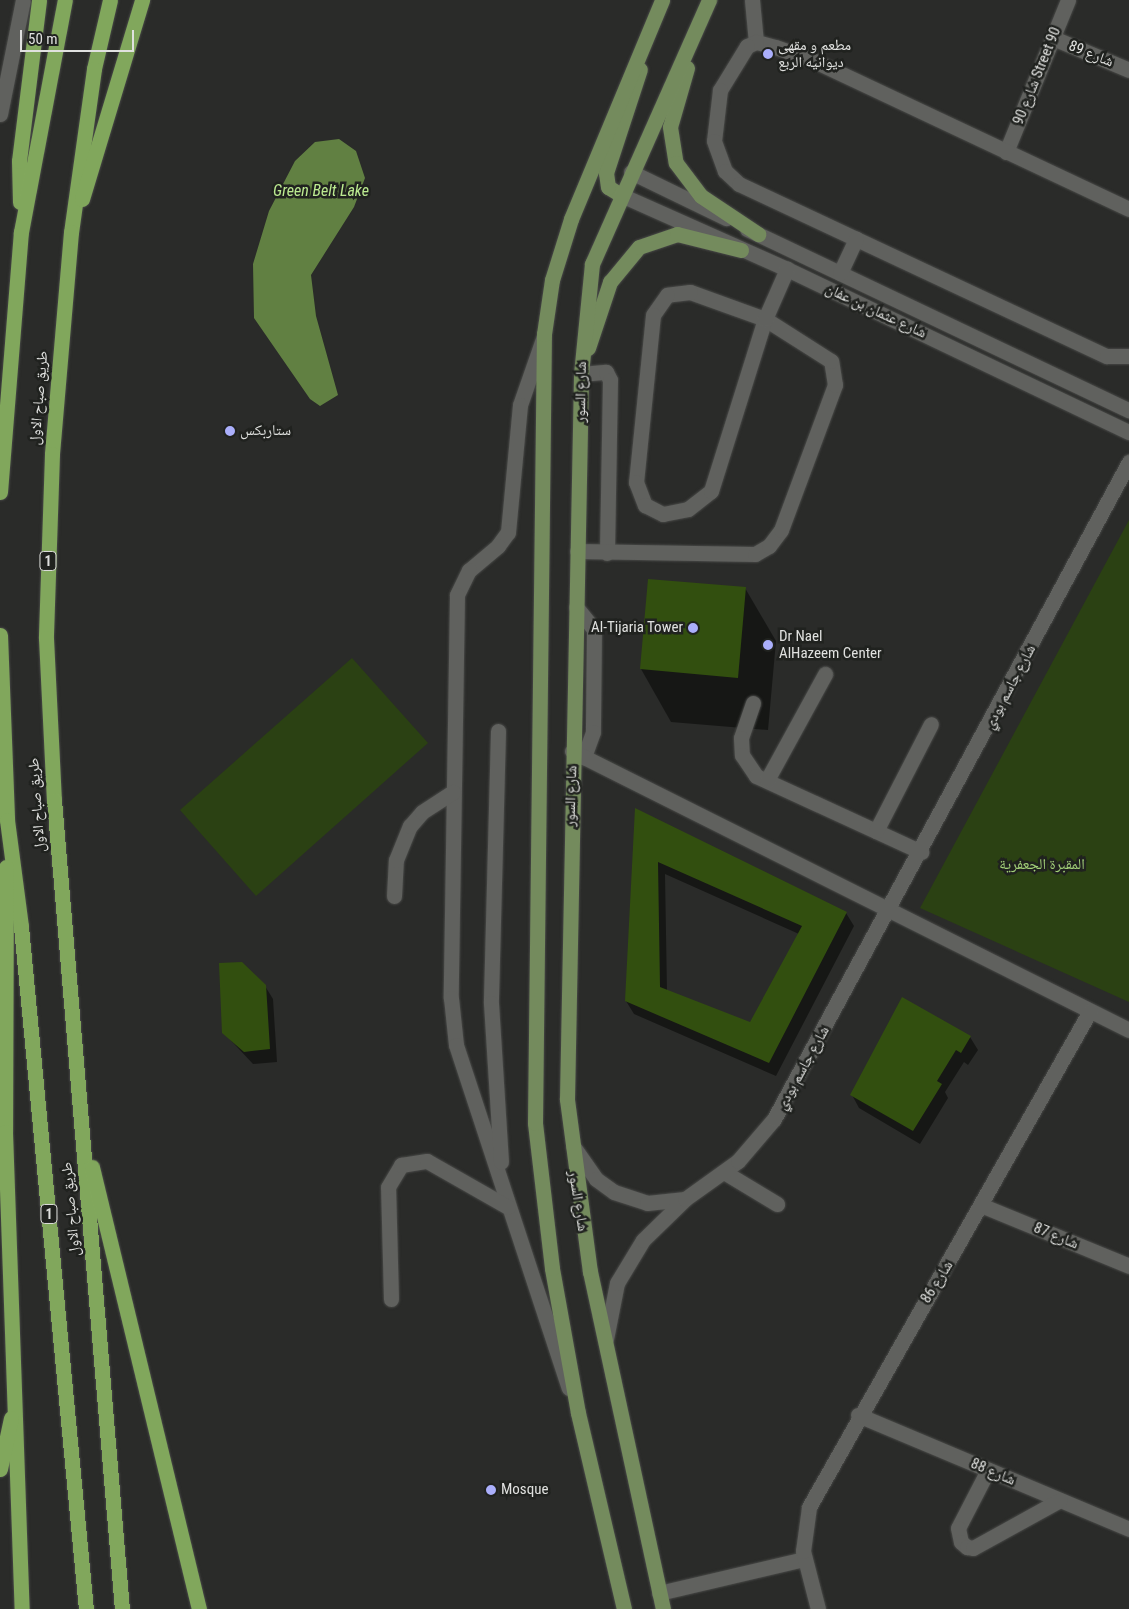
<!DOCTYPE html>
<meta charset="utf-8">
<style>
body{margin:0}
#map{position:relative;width:1129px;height:1609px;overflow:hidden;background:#2a2b29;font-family:"Roboto Condensed","Noto Naskh Arabic",sans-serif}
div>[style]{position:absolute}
.green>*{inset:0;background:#2b4113}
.water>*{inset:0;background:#618042}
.shadow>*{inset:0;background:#0007}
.building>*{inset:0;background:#324f0f}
.roads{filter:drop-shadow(0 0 1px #484947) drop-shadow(0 0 1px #484947)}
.minor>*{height:15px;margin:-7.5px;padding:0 7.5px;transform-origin:7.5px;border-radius:7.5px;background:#60615e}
.major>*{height:15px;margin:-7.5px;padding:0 7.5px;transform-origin:7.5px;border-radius:7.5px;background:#748b5d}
.highway>*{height:15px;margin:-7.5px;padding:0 7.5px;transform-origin:7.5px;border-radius:7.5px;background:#81a75c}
.dots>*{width:14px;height:14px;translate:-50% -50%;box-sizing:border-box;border:2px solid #20221f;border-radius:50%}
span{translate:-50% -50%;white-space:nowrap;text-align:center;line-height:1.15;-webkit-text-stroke:5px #20221f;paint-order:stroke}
.shield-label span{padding:1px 4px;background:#20221f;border:1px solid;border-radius:4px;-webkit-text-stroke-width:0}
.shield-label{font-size:14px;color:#e0e1df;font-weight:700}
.poi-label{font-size:15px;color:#e0e1df}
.left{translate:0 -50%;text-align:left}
.right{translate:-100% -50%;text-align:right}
.street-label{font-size:15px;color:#e0e1df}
.park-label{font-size:15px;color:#a2d078}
.water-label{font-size:16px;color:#bceb91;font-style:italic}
.scale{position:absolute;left:20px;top:30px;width:114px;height:22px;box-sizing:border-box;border:2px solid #e0e1df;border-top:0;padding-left:6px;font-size:15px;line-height:18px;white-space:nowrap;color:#e0e1df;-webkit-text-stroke:4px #20221f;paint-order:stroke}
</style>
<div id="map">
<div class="green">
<i style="clip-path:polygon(1129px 520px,1129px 1002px,920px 908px)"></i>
<i style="clip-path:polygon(352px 658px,428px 743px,256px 896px,180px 810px)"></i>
</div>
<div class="water">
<i style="clip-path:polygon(339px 139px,356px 151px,365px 178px,354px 207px,311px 275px,316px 316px,338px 395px,320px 406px,310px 399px,254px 318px,253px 264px,269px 211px,295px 161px,315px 142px)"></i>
</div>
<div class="shadow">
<i style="clip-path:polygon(745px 588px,776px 641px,768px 730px,671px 722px,641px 669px)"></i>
<i style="clip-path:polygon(evenodd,636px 810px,846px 913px,854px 926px,776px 1076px,634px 1014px,626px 1001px,636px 810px,665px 874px,799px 934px,750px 1023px,667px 991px,665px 874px)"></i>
<i style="clip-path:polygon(265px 986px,273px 999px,277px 1062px,253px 1064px,223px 1032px)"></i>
<i style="clip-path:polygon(970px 1037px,978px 1050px,968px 1065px,964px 1062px,945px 1092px,948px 1098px,920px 1144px,859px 1108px,852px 1095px)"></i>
</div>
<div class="building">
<i style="clip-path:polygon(648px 579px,746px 587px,738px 678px,640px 669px)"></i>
<i style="clip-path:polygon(evenodd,635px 808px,847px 912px,769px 1063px,625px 1001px,635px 808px,658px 862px,802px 926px,750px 1022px,660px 987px,658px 862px)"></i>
<i style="clip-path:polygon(242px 962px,266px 985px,270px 1049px,244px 1052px,222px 1033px,219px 963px)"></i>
<i style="clip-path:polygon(902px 997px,971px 1036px,961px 1053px,956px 1050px,937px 1081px,942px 1084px,913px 1131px,850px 1095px)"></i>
</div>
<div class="roads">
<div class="minor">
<i style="left:752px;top:0;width:42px;rotate:84.6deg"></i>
<i style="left:1053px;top:38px;width:82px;rotate:22.8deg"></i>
<i style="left:0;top:114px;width:116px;rotate:-78.6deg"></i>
<i style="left:1006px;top:152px;width:164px;rotate:-67.8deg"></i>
<i style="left:631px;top:172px;width:106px;rotate:25.8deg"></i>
<i style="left:621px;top:195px;width:182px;rotate:24deg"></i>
<i style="left:787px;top:269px;width:379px;rotate:25.5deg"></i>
<i style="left:1129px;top:209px;width:353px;rotate:-154.8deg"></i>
<i style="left:810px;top:59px;width:37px;rotate:-161deg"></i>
<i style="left:775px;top:47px;width:20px;rotate:-165deg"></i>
<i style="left:756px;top:42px;width:10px;rotate:156deg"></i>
<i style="left:747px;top:46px;width:52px;rotate:121.5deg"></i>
<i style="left:720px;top:90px;width:51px;rotate:96.7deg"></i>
<i style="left:714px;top:141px;width:32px;rotate:70deg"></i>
<i style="left:725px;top:171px;width:19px;rotate:43deg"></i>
<i style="left:739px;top:184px;width:406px;rotate:25.1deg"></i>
<i style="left:1107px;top:356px;width:22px"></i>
<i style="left:747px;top:229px;width:423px;rotate:25.4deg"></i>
<i style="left:840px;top:273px;width:38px;rotate:-65deg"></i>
<i style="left:544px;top:336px;width:73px;rotate:109.2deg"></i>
<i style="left:520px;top:405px;width:128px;rotate:95.4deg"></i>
<i style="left:508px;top:532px;width:17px;rotate:126deg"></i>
<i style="left:498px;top:546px;width:38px;rotate:140deg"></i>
<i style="left:469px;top:570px;width:28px;rotate:116deg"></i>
<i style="left:457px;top:595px;width:403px;rotate:90.9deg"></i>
<i style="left:451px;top:998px;width:47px;rotate:83.9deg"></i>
<i style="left:456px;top:1045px;width:361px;rotate:71.8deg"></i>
<i style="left:581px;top:374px;width:25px;rotate:-5deg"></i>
<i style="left:606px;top:372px;width:9px;rotate:63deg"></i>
<i style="left:610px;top:380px;width:173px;rotate:91deg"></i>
<i style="left:577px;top:551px;width:178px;rotate:1deg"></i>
<i style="left:755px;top:554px;width:16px;rotate:-30deg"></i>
<i style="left:769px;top:546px;width:20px;rotate:-53deg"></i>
<i style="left:781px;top:530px;width:155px;rotate:-69.6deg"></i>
<i style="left:835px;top:385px;width:24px;rotate:-99deg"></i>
<i style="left:831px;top:361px;width:78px;rotate:-147.5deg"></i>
<i style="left:765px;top:319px;width:80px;rotate:-160.2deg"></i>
<i style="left:690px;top:292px;width:23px;rotate:173deg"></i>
<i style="left:667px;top:295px;width:24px;rotate:125deg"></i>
<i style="left:653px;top:315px;width:168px;rotate:95.8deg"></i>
<i style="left:636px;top:482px;width:25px;rotate:69deg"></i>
<i style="left:645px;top:505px;width:20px;rotate:27deg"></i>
<i style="left:663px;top:514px;width:25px;rotate:-11deg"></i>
<i style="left:688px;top:509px;width:29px;rotate:-38deg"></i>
<i style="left:711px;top:491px;width:180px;rotate:-72.6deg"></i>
<i style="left:765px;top:319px;width:55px;rotate:-66.3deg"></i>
<i style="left:576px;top:607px;width:28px;rotate:51deg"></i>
<i style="left:594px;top:629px;width:103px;rotate:90.6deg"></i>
<i style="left:593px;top:732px;width:27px;rotate:110deg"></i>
<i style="left:753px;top:703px;width:37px;rotate:109deg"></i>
<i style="left:741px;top:738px;width:17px;rotate:87deg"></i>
<i style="left:742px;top:755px;width:25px;rotate:56deg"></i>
<i style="left:756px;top:776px;width:182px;rotate:24.7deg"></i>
<i style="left:498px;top:731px;width:272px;rotate:91.5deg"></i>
<i style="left:491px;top:1003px;width:159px;rotate:86.4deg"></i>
<i style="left:572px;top:751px;width:623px;rotate:26.61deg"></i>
<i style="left:767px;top:780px;width:121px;rotate:-61.3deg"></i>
<i style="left:876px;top:831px;width:120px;rotate:-62.8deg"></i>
<i style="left:394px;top:896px;width:36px;rotate:-87deg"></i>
<i style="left:396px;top:860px;width:37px;rotate:-68deg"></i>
<i style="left:410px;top:826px;width:18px;rotate:-49deg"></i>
<i style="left:422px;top:812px;width:37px;rotate:-33deg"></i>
<i style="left:573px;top:1146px;width:40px;rotate:55.1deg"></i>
<i style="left:596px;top:1179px;width:22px;rotate:36deg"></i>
<i style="left:614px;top:1192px;width:35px;rotate:18deg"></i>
<i style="left:647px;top:1203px;width:38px;rotate:-6deg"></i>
<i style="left:724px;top:1172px;width:62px;rotate:31.1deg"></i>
<i style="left:983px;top:1206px;width:158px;rotate:22.3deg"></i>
<i style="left:391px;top:1299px;width:112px;rotate:-91.5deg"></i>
<i style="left:388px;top:1187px;width:26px;rotate:-59deg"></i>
<i style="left:401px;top:1165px;width:26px;rotate:-9deg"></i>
<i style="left:427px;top:1161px;width:93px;rotate:29.6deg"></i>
<i style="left:606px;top:1339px;width:57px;rotate:-78.9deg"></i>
<i style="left:617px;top:1283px;width:50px;rotate:-58.8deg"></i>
<i style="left:643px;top:1240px;width:59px;rotate:-44.3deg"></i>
<i style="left:685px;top:1199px;width:65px;rotate:-35.6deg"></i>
<i style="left:738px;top:1161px;width:55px;rotate:-49.4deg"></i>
<i style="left:774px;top:1119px;width:747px;rotate:-61.62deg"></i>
<i style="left:858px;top:1415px;width:294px;rotate:22.8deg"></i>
<i style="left:988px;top:1470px;width:65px;rotate:117.3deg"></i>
<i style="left:958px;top:1528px;width:14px;rotate:78deg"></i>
<i style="left:961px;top:1542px;width:8px;rotate:40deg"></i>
<i style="left:967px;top:1547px;width:6px;rotate:9deg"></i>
<i style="left:973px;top:1548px;width:99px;rotate:-28.9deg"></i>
<i style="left:659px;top:1593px;width:149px;rotate:-13.2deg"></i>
<i style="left:818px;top:1609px;width:60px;rotate:-104.5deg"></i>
<i style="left:803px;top:1551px;width:44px;rotate:-82.2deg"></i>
<i style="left:809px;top:1507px;width:570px;rotate:-60.47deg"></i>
</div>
<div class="major">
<i style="left:687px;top:68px;width:61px;rotate:106.1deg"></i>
<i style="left:670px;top:127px;width:36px;rotate:81deg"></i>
<i style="left:676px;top:163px;width:41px;rotate:52.9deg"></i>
<i style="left:701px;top:196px;width:69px;rotate:33.7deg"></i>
<i style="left:621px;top:195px;width:15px;rotate:-148deg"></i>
<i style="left:608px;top:187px;width:14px;rotate:-98deg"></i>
<i style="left:606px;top:173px;width:109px;rotate:-71.9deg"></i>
<i style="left:588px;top:348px;width:70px;rotate:-71.6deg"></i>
<i style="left:610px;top:282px;width:45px;rotate:-50.4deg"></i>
<i style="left:639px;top:247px;width:40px;rotate:-18.9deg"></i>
<i style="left:677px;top:234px;width:66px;rotate:14deg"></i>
<i style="left:624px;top:1609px;width:201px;rotate:-103.2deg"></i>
<i style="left:578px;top:1413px;width:147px;rotate:-100.2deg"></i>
<i style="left:552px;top:1268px;width:146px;rotate:-96.7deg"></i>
<i style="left:535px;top:1123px;width:789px;rotate:-89.35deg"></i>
<i style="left:544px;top:334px;width:55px;rotate:-81.6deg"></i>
<i style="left:552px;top:280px;width:64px;rotate:-72.7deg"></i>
<i style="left:571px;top:219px;width:237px;rotate:-67.4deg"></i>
<i style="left:663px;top:1609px;width:345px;rotate:-102.2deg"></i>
<i style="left:590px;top:1272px;width:175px;rotate:-97.6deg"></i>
<i style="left:567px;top:1099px;width:725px;rotate:-88.89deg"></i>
<i style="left:581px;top:374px;width:111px;rotate:-84.3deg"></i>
<i style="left:592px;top:264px;width:289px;rotate:-66.1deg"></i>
</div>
<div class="highway">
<i style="left:110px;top:0;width:71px;rotate:103.1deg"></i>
<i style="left:94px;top:69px;width:165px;rotate:98deg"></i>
<i style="left:71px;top:232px;width:223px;rotate:94.9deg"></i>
<i style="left:52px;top:454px;width:184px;rotate:91.9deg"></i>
<i style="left:46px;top:638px;width:162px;rotate:87.2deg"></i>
<i style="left:54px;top:800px;width:812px;rotate:85.2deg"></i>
<i style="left:82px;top:199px;width:208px;rotate:-73.2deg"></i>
<i style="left:20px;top:202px;width:41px;rotate:-91.4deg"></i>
<i style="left:19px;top:161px;width:162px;rotate:-82.9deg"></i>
<i style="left:0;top:492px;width:261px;rotate:-85.4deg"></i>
<i style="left:21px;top:232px;width:236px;rotate:-79.3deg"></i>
<i style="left:0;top:635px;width:185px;rotate:87.8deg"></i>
<i style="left:7px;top:820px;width:108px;rotate:82.5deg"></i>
<i style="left:21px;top:927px;width:685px;rotate:84.56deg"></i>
<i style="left:6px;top:867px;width:265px;rotate:90.2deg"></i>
<i style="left:5px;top:1132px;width:477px;rotate:88deg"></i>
<i style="left:92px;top:1167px;width:455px;rotate:76.4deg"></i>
<i style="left:0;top:1469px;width:52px;rotate:-77.8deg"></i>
</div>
</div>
<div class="dots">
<i style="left:768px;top:54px;background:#abaffb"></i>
<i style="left:230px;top:431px;background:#abaffb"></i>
<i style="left:693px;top:628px;background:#abaffb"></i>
<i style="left:768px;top:645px;background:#abaffb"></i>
<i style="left:491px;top:1490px;background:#abaffb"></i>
</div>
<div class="shield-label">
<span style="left:48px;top:561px">1</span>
<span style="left:49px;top:1214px">1</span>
</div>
<div class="poi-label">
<span class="left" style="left:778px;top:54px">مطعم و مقهى<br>ديوانيه الربع</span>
<span class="left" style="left:240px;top:431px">ستاربكس</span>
<span class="right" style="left:683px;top:628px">Al-Tijaria Tower</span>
<span class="left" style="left:779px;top:645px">Dr Nael<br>AlHazeem Center</span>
<span class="left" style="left:501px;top:1490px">Mosque</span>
</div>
<div class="street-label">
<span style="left:1091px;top:54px;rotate:22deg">شارع 89</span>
<span style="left:1037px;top:76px;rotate:-68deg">شارع 90 Street 90</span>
<span style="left:876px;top:311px;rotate:25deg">شارع عثمان بن عفان</span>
<span style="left:581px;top:392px;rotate:-89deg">شارع السور</span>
<span style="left:39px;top:398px;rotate:-85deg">طريق صباح الاول</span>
<span style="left:1010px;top:687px;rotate:-62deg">شارع جاسم بودي</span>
<span style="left:571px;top:796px;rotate:-88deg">شارع السور</span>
<span style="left:37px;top:805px;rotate:-94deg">طريق صباح الاول</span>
<span style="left:803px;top:1068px;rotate:-61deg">شارع جاسم بودي</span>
<span style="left:578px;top:1201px;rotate:81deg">شارع السور</span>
<span style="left:71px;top:1209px;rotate:-95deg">طريق صباح الاول</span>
<span style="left:1056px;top:1236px;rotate:22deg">شارع 87</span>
<span style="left:937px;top:1282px;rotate:-58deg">شارع 86</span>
<span style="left:993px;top:1472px;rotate:23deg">شارع 88</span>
</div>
<div class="park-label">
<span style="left:1042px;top:865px">المقبرة الجعفرية</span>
</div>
<div class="water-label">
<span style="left:321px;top:191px">Green Belt Lake</span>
</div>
<div class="scale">50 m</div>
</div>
